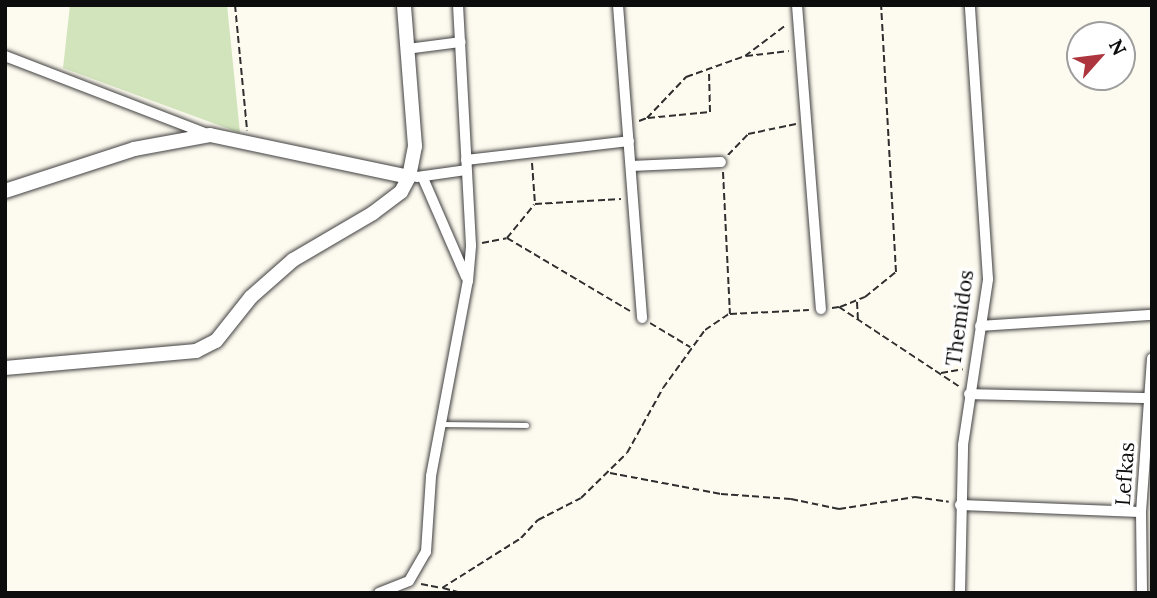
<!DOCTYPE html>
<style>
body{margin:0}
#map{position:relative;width:1157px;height:598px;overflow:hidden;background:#fdfaef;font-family:Lora,serif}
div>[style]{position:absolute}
.green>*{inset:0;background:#d2e4bc}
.path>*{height:2px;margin-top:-1px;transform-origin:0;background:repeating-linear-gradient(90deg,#2f2f2f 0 7px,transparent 0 10.5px)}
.roads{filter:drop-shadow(0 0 2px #404040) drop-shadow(0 0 2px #404040)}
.service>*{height:5px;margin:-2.5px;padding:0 2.5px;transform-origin:2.5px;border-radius:2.5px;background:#fff}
.minor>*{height:10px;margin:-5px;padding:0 5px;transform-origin:5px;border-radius:5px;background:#fff}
.tertiary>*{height:14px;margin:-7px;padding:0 7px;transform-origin:7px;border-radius:7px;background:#fff}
span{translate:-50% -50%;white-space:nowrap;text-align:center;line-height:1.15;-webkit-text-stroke:7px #fff;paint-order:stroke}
.street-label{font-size:21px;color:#0d0d0d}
.frame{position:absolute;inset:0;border:7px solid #0d0d0d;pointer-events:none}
.north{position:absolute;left:1066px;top:21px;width:70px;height:70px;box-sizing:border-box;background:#fff;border:2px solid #9e9e9e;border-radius:50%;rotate:62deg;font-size:19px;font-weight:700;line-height:28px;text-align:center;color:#0d0d0d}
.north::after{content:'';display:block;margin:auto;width:24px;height:32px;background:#ac353e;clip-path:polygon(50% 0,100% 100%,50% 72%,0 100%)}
</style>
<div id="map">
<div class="green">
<i style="clip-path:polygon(70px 5px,227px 5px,240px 133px,63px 68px)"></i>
</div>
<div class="path">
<i style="left:235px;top:5px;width:126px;rotate:84.5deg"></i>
<i style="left:746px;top:56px;width:43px;rotate:-6.6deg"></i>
<i style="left:648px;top:118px;width:62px;rotate:-5.5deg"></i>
<i style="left:710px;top:112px;width:41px;rotate:-91.4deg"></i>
<i style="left:639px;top:121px;width:9px;rotate:-21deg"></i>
<i style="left:647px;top:118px;width:57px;rotate:-46.4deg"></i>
<i style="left:686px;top:77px;width:63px;rotate:-19.6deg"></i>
<i style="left:745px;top:56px;width:51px;rotate:-37.1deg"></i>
<i style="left:728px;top:155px;width:29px;rotate:-46deg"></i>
<i style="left:748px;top:134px;width:49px;rotate:-11.8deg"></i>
<i style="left:532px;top:163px;width:41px;rotate:85.8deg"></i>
<i style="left:535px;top:204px;width:86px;rotate:-3.3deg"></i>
<i style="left:723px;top:172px;width:142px;rotate:87.2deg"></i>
<i style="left:730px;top:314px;width:79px;rotate:-2.9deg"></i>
<i style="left:507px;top:238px;width:143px;rotate:30.7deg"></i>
<i style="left:482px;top:243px;width:25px;rotate:-11deg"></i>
<i style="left:507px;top:238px;width:43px;rotate:-50.7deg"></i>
<i style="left:857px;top:302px;width:18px;rotate:87deg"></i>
<i style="left:840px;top:307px;width:27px;rotate:-22deg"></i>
<i style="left:865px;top:297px;width:40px;rotate:-39deg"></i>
<i style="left:896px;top:272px;width:267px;rotate:-93.2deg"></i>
<i style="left:832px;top:308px;width:7px;rotate:-8deg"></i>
<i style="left:839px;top:307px;width:145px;rotate:33.5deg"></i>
<i style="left:650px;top:323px;width:47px;rotate:31deg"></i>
<i style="left:941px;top:373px;width:22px;rotate:-10deg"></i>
<i style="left:610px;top:473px;width:113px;rotate:10.7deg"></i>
<i style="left:721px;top:494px;width:70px;rotate:4.1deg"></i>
<i style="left:791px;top:499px;width:49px;rotate:11.8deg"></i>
<i style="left:839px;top:509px;width:77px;rotate:-9deg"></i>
<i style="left:915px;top:497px;width:34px;rotate:8deg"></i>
<i style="left:421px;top:584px;width:21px;rotate:11deg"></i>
<i style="left:442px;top:588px;width:93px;rotate:-32.3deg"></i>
<i style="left:521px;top:538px;width:25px;rotate:-47deg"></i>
<i style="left:538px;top:520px;width:48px;rotate:-27.1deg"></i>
<i style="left:581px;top:498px;width:64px;rotate:-44.4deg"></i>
<i style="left:627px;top:453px;width:74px;rotate:-61deg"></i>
<i style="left:663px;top:388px;width:72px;rotate:-54.1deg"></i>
<i style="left:705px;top:330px;width:29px;rotate:-34deg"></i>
<i style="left:443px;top:588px;width:20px;rotate:15deg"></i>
</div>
<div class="roads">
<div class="service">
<i style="left:441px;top:424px;width:85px;rotate:0.7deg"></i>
</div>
<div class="minor">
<i style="left:618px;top:5px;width:314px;rotate:85.6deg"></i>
<i style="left:797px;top:5px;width:305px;rotate:85.5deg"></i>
<i style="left:407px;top:49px;width:54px;rotate:-7.4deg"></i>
<i style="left:5px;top:56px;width:220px;rotate:21.1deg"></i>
<i style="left:466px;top:160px;width:164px;rotate:-6.6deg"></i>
<i style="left:631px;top:166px;width:90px;rotate:-2.5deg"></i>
<i style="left:417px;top:177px;width:49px;rotate:-8.1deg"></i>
<i style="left:423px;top:178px;width:108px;rotate:66.5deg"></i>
<i style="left:980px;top:326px;width:172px;rotate:-3.7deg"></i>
<i style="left:969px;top:394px;width:180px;rotate:1.3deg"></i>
<i style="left:960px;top:505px;width:181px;rotate:2.2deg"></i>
<i style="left:379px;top:593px;width:32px;rotate:-22deg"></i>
<i style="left:409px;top:581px;width:34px;rotate:-60deg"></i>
<i style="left:426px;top:552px;width:76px;rotate:-86.2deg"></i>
<i style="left:431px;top:476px;width:198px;rotate:-79.3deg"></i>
<i style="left:468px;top:281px;width:36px;rotate:-85deg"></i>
<i style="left:471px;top:245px;width:240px;rotate:-93.1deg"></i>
<i style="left:960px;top:593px;width:148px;rotate:-88.8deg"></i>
<i style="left:963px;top:445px;width:168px;rotate:-81.4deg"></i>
<i style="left:988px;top:279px;width:275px;rotate:-93.8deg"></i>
<i style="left:1142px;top:593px;width:81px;rotate:-90.7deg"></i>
<i style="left:1141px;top:512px;width:154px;rotate:-85.9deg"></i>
</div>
<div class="tertiary">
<i style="left:5px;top:191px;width:136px;rotate:-18deg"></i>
<i style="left:134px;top:149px;width:77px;rotate:-10.4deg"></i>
<i style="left:210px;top:135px;width:203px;rotate:11.9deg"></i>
<i style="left:409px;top:177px;width:32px;rotate:-79deg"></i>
<i style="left:415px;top:146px;width:141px;rotate:-94.5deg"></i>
<i style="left:5px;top:368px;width:192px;rotate:-5.1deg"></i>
<i style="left:196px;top:351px;width:22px;rotate:-27deg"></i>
<i style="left:216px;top:341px;width:56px;rotate:-51.5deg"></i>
<i style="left:251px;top:297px;width:56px;rotate:-41.4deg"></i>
<i style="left:293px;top:260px;width:93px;rotate:-30.4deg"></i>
<i style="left:373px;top:213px;width:35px;rotate:-37deg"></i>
<i style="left:401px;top:192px;width:17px;rotate:-62deg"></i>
</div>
</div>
<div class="street-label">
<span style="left:960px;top:318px;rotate:-82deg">Themidos</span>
<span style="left:1125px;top:474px;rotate:-86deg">Lefkas</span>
</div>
<div class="frame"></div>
<div class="north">N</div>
</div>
